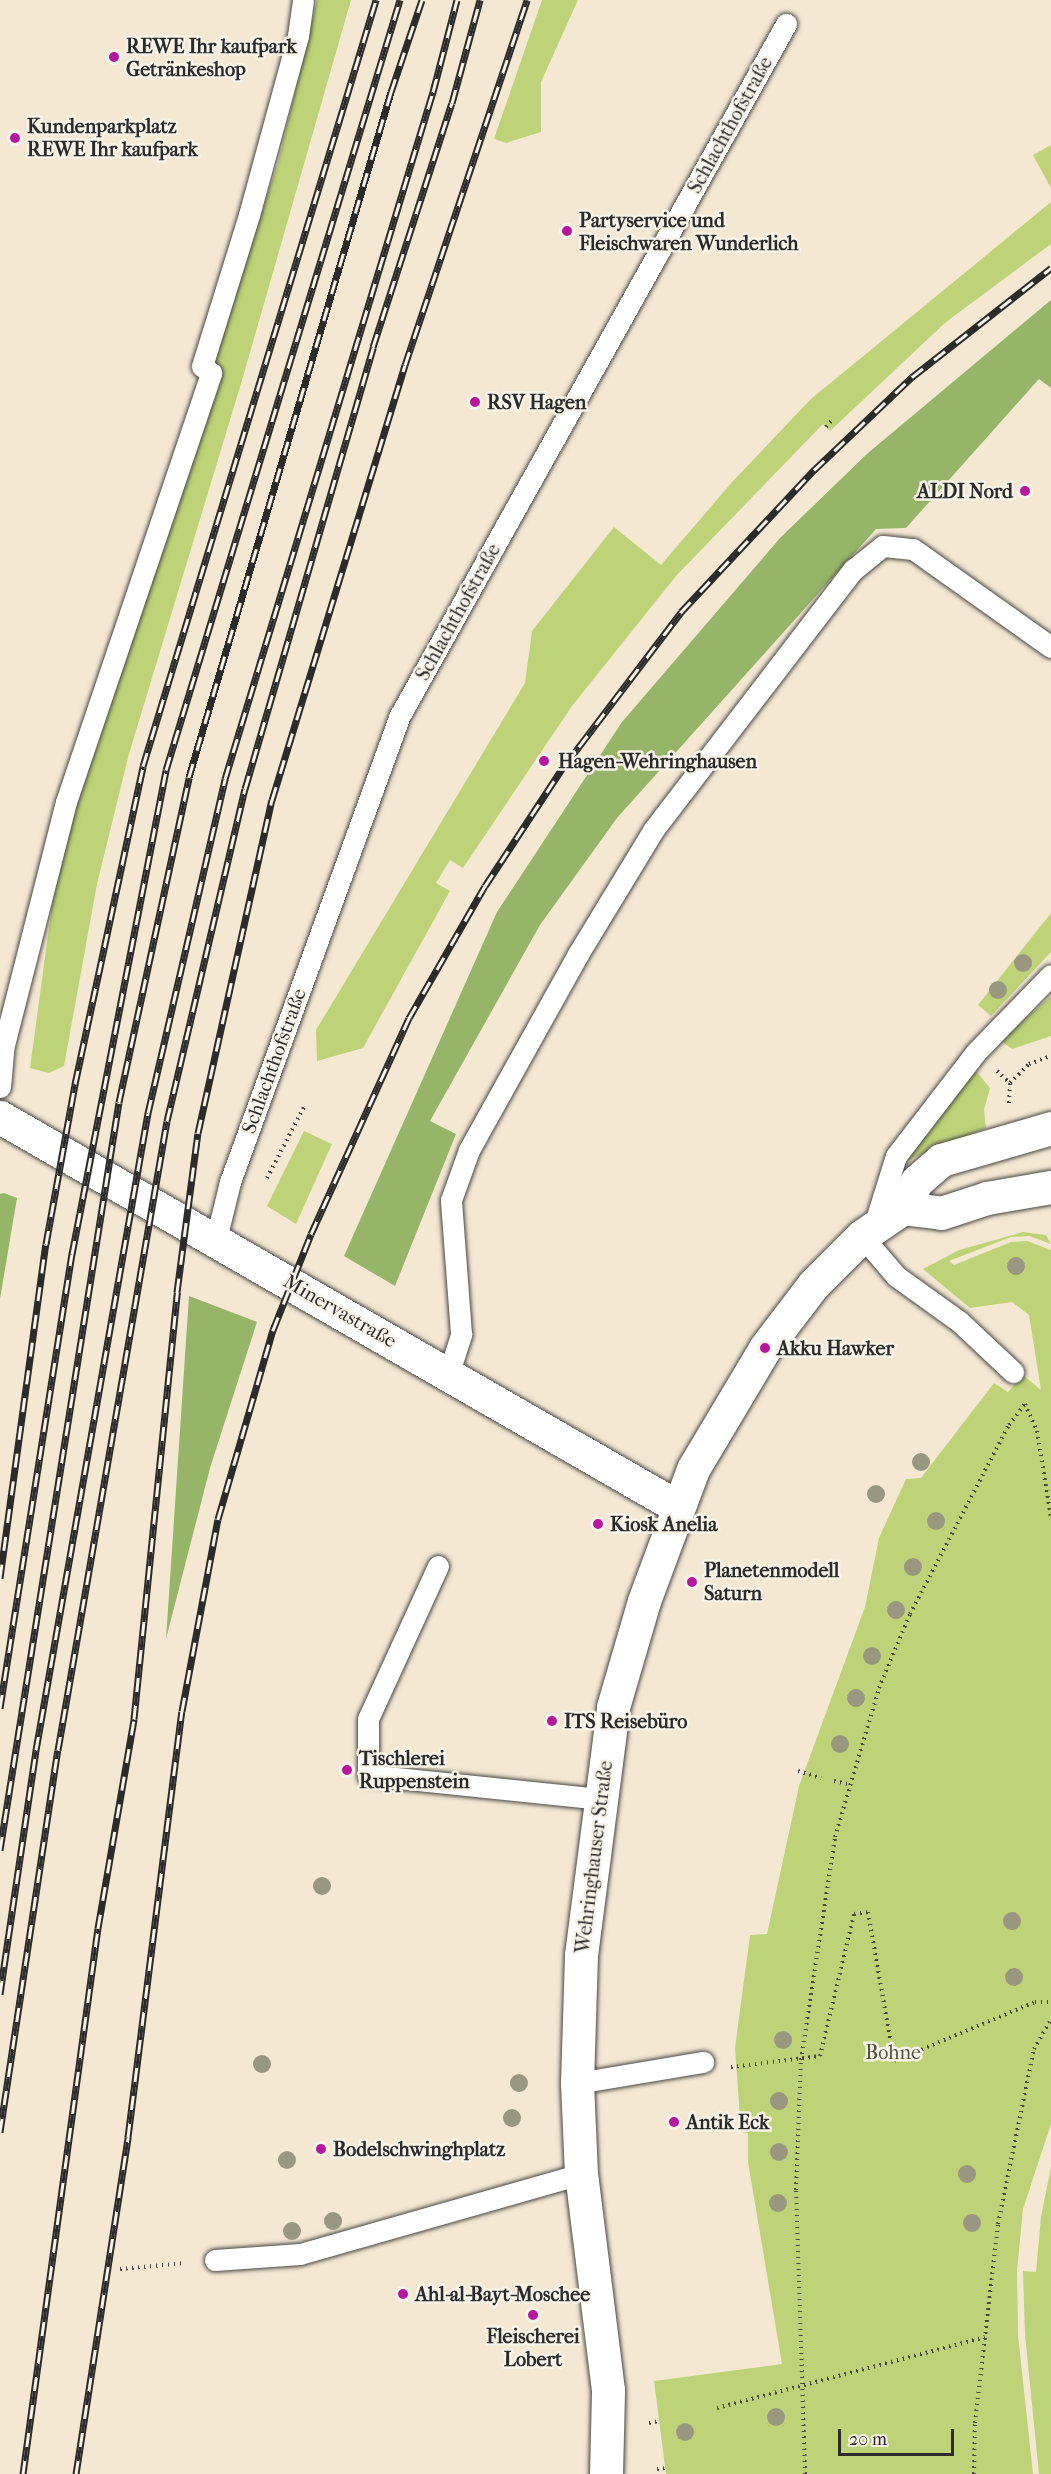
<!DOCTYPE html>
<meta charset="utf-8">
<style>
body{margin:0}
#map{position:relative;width:1051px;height:2474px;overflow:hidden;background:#f4e8d3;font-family:"IM FELL French Canon",serif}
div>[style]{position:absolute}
.green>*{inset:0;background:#bed377}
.forest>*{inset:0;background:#96b568}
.path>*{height:4px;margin-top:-2px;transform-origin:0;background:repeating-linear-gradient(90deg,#494744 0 1.5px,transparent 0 6px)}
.roads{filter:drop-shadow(0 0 2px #494744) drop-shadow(0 0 2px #494744)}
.lane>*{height:21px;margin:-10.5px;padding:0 10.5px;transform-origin:10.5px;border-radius:10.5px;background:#fff}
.street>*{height:33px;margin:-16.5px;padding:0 16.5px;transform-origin:16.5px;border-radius:16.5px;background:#fff}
.rail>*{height:7px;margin-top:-3.5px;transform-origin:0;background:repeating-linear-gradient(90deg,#f7f3e8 0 14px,#2b2b2b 0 28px);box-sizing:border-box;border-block:2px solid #2b2b2b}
.trees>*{width:18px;height:18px;margin:-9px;border-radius:50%;background:#9a9781}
.dots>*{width:16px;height:16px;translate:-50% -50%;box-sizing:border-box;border:3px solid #f7f3e8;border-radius:50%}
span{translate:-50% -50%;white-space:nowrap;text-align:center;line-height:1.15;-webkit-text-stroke:5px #f7f3e8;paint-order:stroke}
.poi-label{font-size:20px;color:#2b2b2b;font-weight:700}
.left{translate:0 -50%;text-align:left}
.right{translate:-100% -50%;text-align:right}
.street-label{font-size:20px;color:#2b2b2b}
.park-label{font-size:20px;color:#50553e}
.scale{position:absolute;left:838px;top:2429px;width:116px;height:27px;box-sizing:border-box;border:3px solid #2b2b2b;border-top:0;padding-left:8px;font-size:18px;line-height:21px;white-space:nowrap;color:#2b2b2b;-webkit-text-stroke:4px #f7f3e8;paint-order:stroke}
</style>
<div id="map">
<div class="green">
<i style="clip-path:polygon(317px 0,351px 0,243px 377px,129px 754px,97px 884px,64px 1066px,49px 1073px,30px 1068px,66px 802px,278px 163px)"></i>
<i style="clip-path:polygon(542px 0,578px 0,541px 82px,541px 132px,506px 143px,494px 139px)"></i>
<i style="clip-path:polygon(1051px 145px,1051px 188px,1033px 155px)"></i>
<i style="clip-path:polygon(1051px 202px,1051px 244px,946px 322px,830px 431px,823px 424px,676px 576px,572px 706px,463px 868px,450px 860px,436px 883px,450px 891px,363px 1048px,317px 1061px,316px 1030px,525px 683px,532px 631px,614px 527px,661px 565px,733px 481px,811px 399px)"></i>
<i style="clip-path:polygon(1051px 913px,1051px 952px,991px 1016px,978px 1005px)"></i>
<i style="clip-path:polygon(1051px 996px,1051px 1036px,1012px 1049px,1001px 1041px)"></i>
<i style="clip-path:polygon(976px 1071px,990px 1088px,984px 1110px,986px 1128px,908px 1160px,907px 1156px)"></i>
<i style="clip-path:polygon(304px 1131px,332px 1144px,296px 1224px,267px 1206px)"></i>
<i style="clip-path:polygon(1023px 1232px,1046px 1235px,1051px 1244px,1029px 1236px,1011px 1237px,949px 1261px,954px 1265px,1011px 1242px,1027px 1241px,1051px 1250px,1051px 2124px,1023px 2209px,1017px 2271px,1018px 2335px,1033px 2474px,666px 2474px,654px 2381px,782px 2364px,748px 2162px,748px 2133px,741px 2132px,735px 2048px,750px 1935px,767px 1934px,799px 1786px,865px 1607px,879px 1538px,906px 1479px,921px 1478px,994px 1383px,1008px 1392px,1023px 1375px,1041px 1390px,1029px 1315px,1012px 1302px,970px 1308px,923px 1269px,959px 1250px)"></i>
<i style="clip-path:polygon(1051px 2167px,1051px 2474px,1039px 2474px,1025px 2335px,1023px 2271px,1036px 2272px,1041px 2217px)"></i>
</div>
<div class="forest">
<i style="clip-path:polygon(1051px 300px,1051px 388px,1039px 379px,906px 528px,876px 529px,617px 818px,540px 925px,430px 1121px,456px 1134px,395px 1286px,344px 1256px,497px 912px,622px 722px,780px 538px,868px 453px)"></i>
<i style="clip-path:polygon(4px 1193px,17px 1198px,0 1299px,0 1194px)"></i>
<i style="clip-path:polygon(189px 1296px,257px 1322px,210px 1468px,166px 1639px)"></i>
</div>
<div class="path">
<i style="left:826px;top:427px;width:8px;rotate:-50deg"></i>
<i style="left:997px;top:1071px;width:18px;rotate:43deg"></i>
<i style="left:1009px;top:1103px;width:20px;rotate:-87deg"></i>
<i style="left:1010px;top:1083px;width:27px;rotate:-45deg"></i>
<i style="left:1029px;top:1064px;width:23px;rotate:-20deg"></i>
<i style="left:267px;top:1178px;width:80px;rotate:-62.5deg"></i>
<i style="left:1025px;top:1404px;width:30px;rotate:66deg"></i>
<i style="left:1037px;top:1431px;width:87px;rotate:80.8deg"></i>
<i style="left:798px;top:1771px;width:24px;rotate:17deg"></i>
<i style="left:834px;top:1781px;width:14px;rotate:12deg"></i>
<i style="left:731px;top:2067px;width:90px;rotate:-7deg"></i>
<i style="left:820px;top:2056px;width:146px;rotate:-76.5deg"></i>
<i style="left:854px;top:1914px;width:14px;rotate:-8deg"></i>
<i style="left:868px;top:1912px;width:151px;rotate:80.1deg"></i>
<i style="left:894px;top:2061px;width:153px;rotate:-22.7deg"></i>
<i style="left:1035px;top:2002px;width:16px"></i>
<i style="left:120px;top:2269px;width:65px;rotate:-5.3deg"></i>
<i style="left:717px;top:2408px;width:277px;rotate:-14.8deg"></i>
<i style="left:649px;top:2423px;width:10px;rotate:-11deg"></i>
<i style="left:657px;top:2469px;width:9px;rotate:-6deg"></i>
<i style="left:805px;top:2474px;width:284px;rotate:-91.8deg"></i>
<i style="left:796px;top:2190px;width:130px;rotate:-87.8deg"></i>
<i style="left:801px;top:2060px;width:226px;rotate:-81.3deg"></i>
<i style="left:835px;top:1837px;width:155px;rotate:-73.5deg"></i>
<i style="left:879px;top:1688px;width:80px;rotate:-67.3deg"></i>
<i style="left:910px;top:1614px;width:213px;rotate:-62.4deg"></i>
<i style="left:1009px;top:1425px;width:26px;rotate:-53deg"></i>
<i style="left:974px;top:2474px;width:51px;rotate:-88.9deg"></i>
<i style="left:975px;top:2423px;width:200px;rotate:-83.4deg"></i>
<i style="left:998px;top:2224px;width:179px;rotate:-78.4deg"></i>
<i style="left:1034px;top:2049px;width:34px;rotate:-60deg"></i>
</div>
<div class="roads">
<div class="lane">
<i style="left:0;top:1087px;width:38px;rotate:-85deg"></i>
<i style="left:3px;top:1049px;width:255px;rotate:-75.7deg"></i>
<i style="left:66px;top:802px;width:453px;rotate:-71.3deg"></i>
<i style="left:211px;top:373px;width:11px;rotate:-142deg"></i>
<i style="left:202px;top:366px;width:158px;rotate:-72.7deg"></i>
<i style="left:249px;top:215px;width:186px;rotate:-74.7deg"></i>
<i style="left:298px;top:36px;width:36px;rotate:-82deg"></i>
<i style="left:874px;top:1226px;width:73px;rotate:-72.6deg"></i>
<i style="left:896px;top:1156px;width:131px;rotate:-52.4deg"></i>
<i style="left:976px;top:1052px;width:107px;rotate:-45.8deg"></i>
<i style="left:862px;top:1236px;width:52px;rotate:49.6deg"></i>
<i style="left:896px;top:1276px;width:79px;rotate:35.7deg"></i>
<i style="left:960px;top:1322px;width:73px;rotate:43.3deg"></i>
<i style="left:216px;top:1239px;width:59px;rotate:-76.2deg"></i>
<i style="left:230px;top:1182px;width:495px;rotate:-70deg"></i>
<i style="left:399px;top:717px;width:794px;rotate:-60.82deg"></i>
<i style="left:449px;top:1372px;width:40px;rotate:-72deg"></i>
<i style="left:461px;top:1334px;width:134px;rotate:-94.3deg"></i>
<i style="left:451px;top:1200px;width:53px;rotate:-70.2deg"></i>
<i style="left:469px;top:1150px;width:224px;rotate:-60.9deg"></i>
<i style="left:578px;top:954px;width:146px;rotate:-58.7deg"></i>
<i style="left:654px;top:829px;width:327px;rotate:-52.5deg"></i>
<i style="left:853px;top:570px;width:38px;rotate:-39deg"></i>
<i style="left:883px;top:546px;width:30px;rotate:6deg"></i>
<i style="left:913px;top:549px;width:169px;rotate:35.4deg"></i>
<i style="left:438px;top:1566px;width:168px;rotate:114.6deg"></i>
<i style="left:368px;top:1719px;width:56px;rotate:90deg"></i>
<i style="left:368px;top:1775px;width:232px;rotate:5.9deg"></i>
<i style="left:577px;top:2083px;width:128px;rotate:-9.5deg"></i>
<i style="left:215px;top:2260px;width:85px;rotate:-4deg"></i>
<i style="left:300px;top:2254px;width:292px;rotate:-15.9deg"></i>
</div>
<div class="street">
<i style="left:0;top:1117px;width:782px;rotate:29.91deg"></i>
<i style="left:903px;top:1208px;width:38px;rotate:7deg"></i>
<i style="left:941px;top:1213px;width:48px;rotate:-18.1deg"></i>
<i style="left:987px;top:1198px;width:65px;rotate:-9.8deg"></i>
<i style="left:606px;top:2474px;width:84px;rotate:-88.6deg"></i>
<i style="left:608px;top:2390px;width:218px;rotate:-97.1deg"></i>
<i style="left:581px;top:2174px;width:91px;rotate:-92.5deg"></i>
<i style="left:577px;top:2083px;width:128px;rotate:-88.2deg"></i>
<i style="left:581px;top:1955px;width:250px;rotate:-82.6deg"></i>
<i style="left:613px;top:1707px;width:110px;rotate:-73.7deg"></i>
<i style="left:644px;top:1601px;width:141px;rotate:-69.6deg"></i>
<i style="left:693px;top:1469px;width:141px;rotate:-59.2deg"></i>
<i style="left:765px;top:1348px;width:79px;rotate:-52.7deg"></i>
<i style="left:813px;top:1285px;width:69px;rotate:-45deg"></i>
<i style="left:862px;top:1236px;width:50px;rotate:-34.3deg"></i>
<i style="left:903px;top:1208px;width:30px;rotate:-63deg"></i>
<i style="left:917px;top:1181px;width:32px;rotate:-41deg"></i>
<i style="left:941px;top:1160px;width:115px;rotate:-16.2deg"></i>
</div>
</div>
<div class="rail">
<i style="left:0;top:1578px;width:337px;rotate:-82.2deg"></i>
<i style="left:46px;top:1244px;width:163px;rotate:-79.7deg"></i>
<i style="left:75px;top:1084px;width:325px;rotate:-77.9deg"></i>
<i style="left:143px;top:766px;width:801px;rotate:-73.08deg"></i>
<i style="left:0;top:1708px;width:460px;rotate:-81deg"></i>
<i style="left:72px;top:1254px;width:493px;rotate:-79deg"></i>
<i style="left:166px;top:770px;width:805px;rotate:-73.1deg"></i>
<i style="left:0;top:1850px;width:757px;rotate:-80.96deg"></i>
<i style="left:119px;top:1102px;width:332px;rotate:-77.8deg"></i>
<i style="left:189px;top:777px;width:714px;rotate:-73.57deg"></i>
<i style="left:391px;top:92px;width:97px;rotate:-71.4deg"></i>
<i style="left:0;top:1994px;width:247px;rotate:-81.6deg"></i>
<i style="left:36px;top:1750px;width:647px;rotate:-80.03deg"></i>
<i style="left:148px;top:1113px;width:343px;rotate:-77deg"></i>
<i style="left:225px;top:779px;width:718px;rotate:-73.16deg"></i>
<i style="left:433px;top:92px;width:95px;rotate:-75.4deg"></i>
<i style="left:0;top:2132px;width:386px;rotate:-81.4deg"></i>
<i style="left:58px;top:1750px;width:638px;rotate:-80.17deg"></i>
<i style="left:167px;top:1121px;width:341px;rotate:-76.8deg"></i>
<i style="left:245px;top:789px;width:460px;rotate:-73.8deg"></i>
<i style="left:373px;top:347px;width:256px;rotate:-72.1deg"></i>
<i style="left:452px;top:103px;width:107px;rotate:-74.8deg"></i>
<i style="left:23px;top:2474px;width:551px;rotate:-82.18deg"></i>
<i style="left:98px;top:1928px;width:212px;rotate:-80.2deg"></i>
<i style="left:134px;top:1719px;width:429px;rotate:-84.2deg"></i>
<i style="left:177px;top:1292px;width:160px;rotate:-82.5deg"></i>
<i style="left:198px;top:1133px;width:341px;rotate:-77.5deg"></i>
<i style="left:272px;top:800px;width:455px;rotate:-73deg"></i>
<i style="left:405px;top:365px;width:385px;rotate:-71.5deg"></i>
<i style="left:76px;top:2474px;width:341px;rotate:-81.2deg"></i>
<i style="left:128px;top:2137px;width:429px;rotate:-82.8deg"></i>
<i style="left:182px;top:1711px;width:195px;rotate:-79.4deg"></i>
<i style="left:218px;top:1519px;width:197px;rotate:-73.8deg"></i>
<i style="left:273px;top:1330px;width:103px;rotate:-68.4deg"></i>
<i style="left:311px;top:1234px;width:237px;rotate:-65.6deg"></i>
<i style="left:409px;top:1018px;width:152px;rotate:-60.1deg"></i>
<i style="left:485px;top:886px;width:140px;rotate:-56.7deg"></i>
<i style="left:562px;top:769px;width:197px;rotate:-52.8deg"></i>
<i style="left:681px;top:612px;width:195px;rotate:-46.9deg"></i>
<i style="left:814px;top:470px;width:135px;rotate:-43.5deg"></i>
<i style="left:912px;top:377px;width:177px;rotate:-38.1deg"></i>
</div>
<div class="trees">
<i style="left:1023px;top:963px"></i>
<i style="left:998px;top:990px"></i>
<i style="left:1016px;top:1266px"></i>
<i style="left:921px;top:1462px"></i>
<i style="left:876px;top:1494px"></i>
<i style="left:936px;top:1521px"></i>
<i style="left:913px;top:1567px"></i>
<i style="left:896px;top:1610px"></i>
<i style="left:872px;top:1656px"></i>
<i style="left:856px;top:1698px"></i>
<i style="left:840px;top:1744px"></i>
<i style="left:322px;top:1886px"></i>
<i style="left:1012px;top:1921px"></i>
<i style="left:1014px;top:1977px"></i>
<i style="left:783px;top:2040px"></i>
<i style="left:262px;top:2064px"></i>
<i style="left:519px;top:2083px"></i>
<i style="left:779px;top:2101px"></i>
<i style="left:512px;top:2118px"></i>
<i style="left:779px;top:2152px"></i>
<i style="left:287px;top:2160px"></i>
<i style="left:967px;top:2174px"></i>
<i style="left:778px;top:2203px"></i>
<i style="left:333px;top:2221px"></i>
<i style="left:972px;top:2223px"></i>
<i style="left:292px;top:2231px"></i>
<i style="left:776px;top:2417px"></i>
<i style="left:685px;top:2432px"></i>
</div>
<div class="dots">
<i style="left:114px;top:57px;background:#b5179e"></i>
<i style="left:15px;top:138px;background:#b5179e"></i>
<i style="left:567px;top:231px;background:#b5179e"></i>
<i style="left:475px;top:402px;background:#b5179e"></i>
<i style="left:1025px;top:491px;background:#b5179e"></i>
<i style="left:544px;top:761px;background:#b5179e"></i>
<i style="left:765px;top:1348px;background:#b5179e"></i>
<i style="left:598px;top:1524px;background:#b5179e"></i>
<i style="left:692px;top:1582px;background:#b5179e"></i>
<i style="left:552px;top:1721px;background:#b5179e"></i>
<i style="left:347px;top:1770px;background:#b5179e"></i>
<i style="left:674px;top:2122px;background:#b5179e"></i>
<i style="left:321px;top:2149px;background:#b5179e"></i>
<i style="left:403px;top:2294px;background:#b5179e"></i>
<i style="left:533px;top:2315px;background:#b5179e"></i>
</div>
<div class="poi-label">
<span class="left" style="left:126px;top:58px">REWE Ihr kaufpark<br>Getränkeshop</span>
<span class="left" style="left:27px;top:138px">Kundenparkplatz<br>REWE Ihr kaufpark</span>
<span class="left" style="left:579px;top:232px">Partyservice und<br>Fleischwaren Wunderlich</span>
<span class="left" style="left:487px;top:402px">RSV Hagen</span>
<span class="right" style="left:1013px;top:491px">ALDI Nord</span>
<span class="left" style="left:558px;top:761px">Hagen-Wehringhausen</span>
<span class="left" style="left:777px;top:1348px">Akku Hawker</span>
<span class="left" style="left:610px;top:1524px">Kiosk Anelia</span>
<span class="left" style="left:704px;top:1582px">Planetenmodell<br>Saturn</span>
<span class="left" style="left:564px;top:1721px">ITS Reisebüro</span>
<span class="left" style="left:359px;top:1770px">Tischlerei<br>Ruppenstein</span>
<span class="left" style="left:686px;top:2122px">Antik Eck</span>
<span class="left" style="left:333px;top:2149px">Bodelschwinghplatz</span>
<span class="left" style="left:415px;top:2294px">Ahl-al-Bayt-Moschee</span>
<span style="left:533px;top:2348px">Fleischerei<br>Lobert</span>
</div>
<div class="street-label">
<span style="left:730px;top:125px;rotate:-61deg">Schlachthofstraße</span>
<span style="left:458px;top:612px;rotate:-61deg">Schlachthofstraße</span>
<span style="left:274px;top:1061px;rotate:-70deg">Schlachthofstraße</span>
<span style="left:340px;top:1311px;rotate:30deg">Minervastraße</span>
<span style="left:594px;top:1857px;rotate:-83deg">Wehringhauser Straße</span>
</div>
<div class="park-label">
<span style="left:893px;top:2052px">Bohne</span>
</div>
<div class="scale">20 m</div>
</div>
